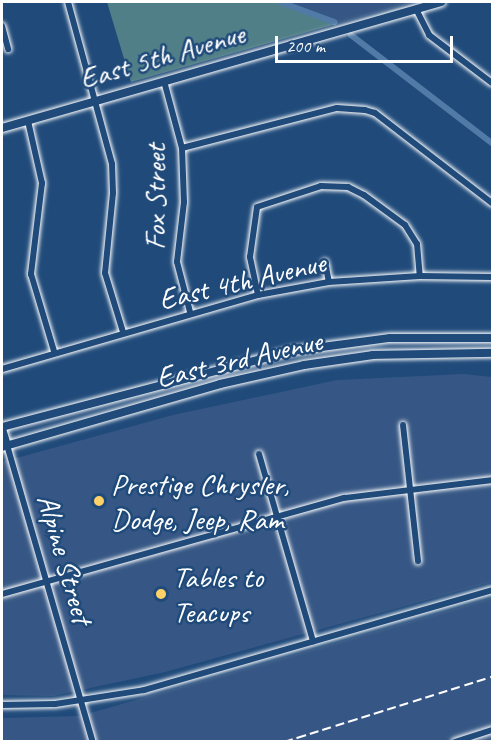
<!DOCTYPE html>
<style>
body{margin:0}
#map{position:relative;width:494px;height:743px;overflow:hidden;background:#1f4a7a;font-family:Caveat,sans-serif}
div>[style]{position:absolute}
.built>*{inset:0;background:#365785}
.green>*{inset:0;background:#517f88}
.canal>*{height:6px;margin:-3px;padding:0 3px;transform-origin:3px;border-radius:3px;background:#517aa6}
.roads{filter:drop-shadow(0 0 2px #fff) drop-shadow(0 0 2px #fff)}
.street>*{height:6px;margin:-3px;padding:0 3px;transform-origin:3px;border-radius:3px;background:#1f4a7a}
.secondary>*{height:8px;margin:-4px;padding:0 4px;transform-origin:4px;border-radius:4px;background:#1f4a7a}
.rail>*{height:1.5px;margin-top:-0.75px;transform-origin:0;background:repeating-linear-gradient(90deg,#fff 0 9px,transparent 0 13.5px)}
.dots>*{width:16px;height:16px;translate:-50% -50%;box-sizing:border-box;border:3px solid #1f4a7a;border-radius:50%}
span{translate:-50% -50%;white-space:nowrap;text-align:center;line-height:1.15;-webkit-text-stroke:5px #1f4a7a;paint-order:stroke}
.street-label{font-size:30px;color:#fff}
.poi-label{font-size:30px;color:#fff}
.left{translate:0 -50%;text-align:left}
.frame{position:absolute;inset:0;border:3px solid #fff;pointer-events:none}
.scale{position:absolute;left:275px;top:36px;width:178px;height:27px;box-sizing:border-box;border:3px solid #fff;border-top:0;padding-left:8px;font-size:18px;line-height:21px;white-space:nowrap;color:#fff;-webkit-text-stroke:4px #1f4a7a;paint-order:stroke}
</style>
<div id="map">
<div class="built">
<i style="clip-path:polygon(280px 2px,414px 2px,336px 24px)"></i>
<i style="clip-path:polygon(464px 374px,492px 377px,492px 582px,165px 672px,53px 696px,2px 695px,2px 462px,173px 415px,337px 380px)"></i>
<i style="clip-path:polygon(492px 598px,492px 741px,2px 742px,2px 718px,80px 716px)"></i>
</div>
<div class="green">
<i style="clip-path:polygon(107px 2px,280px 2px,336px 24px,131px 82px)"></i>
</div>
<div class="canal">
<i style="left:280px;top:2px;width:58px;rotate:20.3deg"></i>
<i style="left:351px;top:35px;width:178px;rotate:37.5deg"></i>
</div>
<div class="roads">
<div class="street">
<i style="left:68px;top:2px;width:168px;rotate:74.8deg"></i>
<i style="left:112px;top:164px;width:29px;rotate:88deg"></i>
<i style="left:113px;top:193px;width:80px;rotate:95.7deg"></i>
<i style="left:105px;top:273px;width:62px;rotate:73deg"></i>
<i style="left:416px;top:9px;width:29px;rotate:63deg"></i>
<i style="left:429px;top:35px;width:79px;rotate:37.3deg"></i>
<i style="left:2px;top:26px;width:24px;rotate:75deg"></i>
<i style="left:164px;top:81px;width:69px;rotate:75deg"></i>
<i style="left:182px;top:148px;width:54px;rotate:87.9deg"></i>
<i style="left:184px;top:202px;width:60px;rotate:96.7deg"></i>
<i style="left:177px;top:262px;width:52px;rotate:75.4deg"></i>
<i style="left:28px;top:121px;width:64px;rotate:77.3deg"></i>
<i style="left:42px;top:183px;width:92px;rotate:96.9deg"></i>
<i style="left:31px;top:274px;width:80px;rotate:73.4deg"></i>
<i style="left:182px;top:148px;width:160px;rotate:-14.5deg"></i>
<i style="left:337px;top:108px;width:28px;rotate:4deg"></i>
<i style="left:365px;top:110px;width:10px;rotate:17deg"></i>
<i style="left:375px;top:113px;width:148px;rotate:37.6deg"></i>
<i style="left:325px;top:262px;width:20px;rotate:79deg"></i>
<i style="left:258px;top:295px;width:39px;rotate:-102deg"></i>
<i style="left:250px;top:257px;width:50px;rotate:-82deg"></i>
<i style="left:257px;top:207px;width:67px;rotate:-18.2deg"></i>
<i style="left:321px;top:186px;width:27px;rotate:2deg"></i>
<i style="left:348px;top:187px;width:18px;rotate:27deg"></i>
<i style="left:364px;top:195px;width:51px;rotate:36.2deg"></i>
<i style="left:405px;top:225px;width:22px;rotate:58deg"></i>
<i style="left:417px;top:244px;width:32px;rotate:85deg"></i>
<i style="left:2px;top:369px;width:266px;rotate:-16.1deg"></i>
<i style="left:258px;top:295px;width:72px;rotate:-10.4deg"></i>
<i style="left:329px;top:282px;width:91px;rotate:-3.8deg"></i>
<i style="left:420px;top:276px;width:72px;rotate:0.8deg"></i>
<i style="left:403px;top:425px;width:137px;rotate:83.7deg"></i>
<i style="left:7px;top:445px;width:309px;rotate:73.9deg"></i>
<i style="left:259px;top:454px;width:195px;rotate:73.9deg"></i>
<i style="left:2px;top:594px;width:355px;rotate:-15.7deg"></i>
<i style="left:344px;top:498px;width:149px;rotate:-6.9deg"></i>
<i style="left:2px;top:705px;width:53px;rotate:-1.1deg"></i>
<i style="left:55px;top:704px;width:90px;rotate:-8.9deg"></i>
<i style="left:144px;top:690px;width:362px;rotate:-16deg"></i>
<i style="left:455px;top:742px;width:39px;rotate:-18deg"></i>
</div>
<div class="secondary">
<i style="left:2px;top:128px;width:457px;rotate:-16deg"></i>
<i style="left:2px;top:427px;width:300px;rotate:-14.7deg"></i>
<i style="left:292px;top:351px;width:99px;rotate:-7.6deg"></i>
<i style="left:390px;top:338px;width:102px"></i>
<i style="left:2px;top:429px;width:17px;rotate:73deg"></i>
<i style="left:2px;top:447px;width:227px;rotate:-16.1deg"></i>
<i style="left:220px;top:384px;width:86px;rotate:-12.7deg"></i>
<i style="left:304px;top:365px;width:70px;rotate:-8.2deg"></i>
<i style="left:373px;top:355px;width:119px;rotate:-1deg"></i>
</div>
</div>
<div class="rail">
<i style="left:284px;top:742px;width:218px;rotate:-17.4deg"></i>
</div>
<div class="dots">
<i style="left:99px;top:501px;background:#ffd166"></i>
<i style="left:161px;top:594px;background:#ffd166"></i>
</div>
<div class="street-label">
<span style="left:162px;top:56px;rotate:-16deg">East 5th Avenue</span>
<span style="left:155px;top:197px;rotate:-90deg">Fox Street</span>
<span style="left:242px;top:281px;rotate:-13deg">East 4th Avenue</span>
<span style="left:239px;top:359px;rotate:-13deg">East 3rd Avenue</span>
<span style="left:65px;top:559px;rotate:74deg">Alpine Street</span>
</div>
<div class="poi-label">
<span class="left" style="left:111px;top:501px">Prestige Chrysler,<br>Dodge, Jeep, Ram</span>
<span class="left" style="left:173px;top:594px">Tables to<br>Teacups</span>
</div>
<div class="frame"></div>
<div class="scale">200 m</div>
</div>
